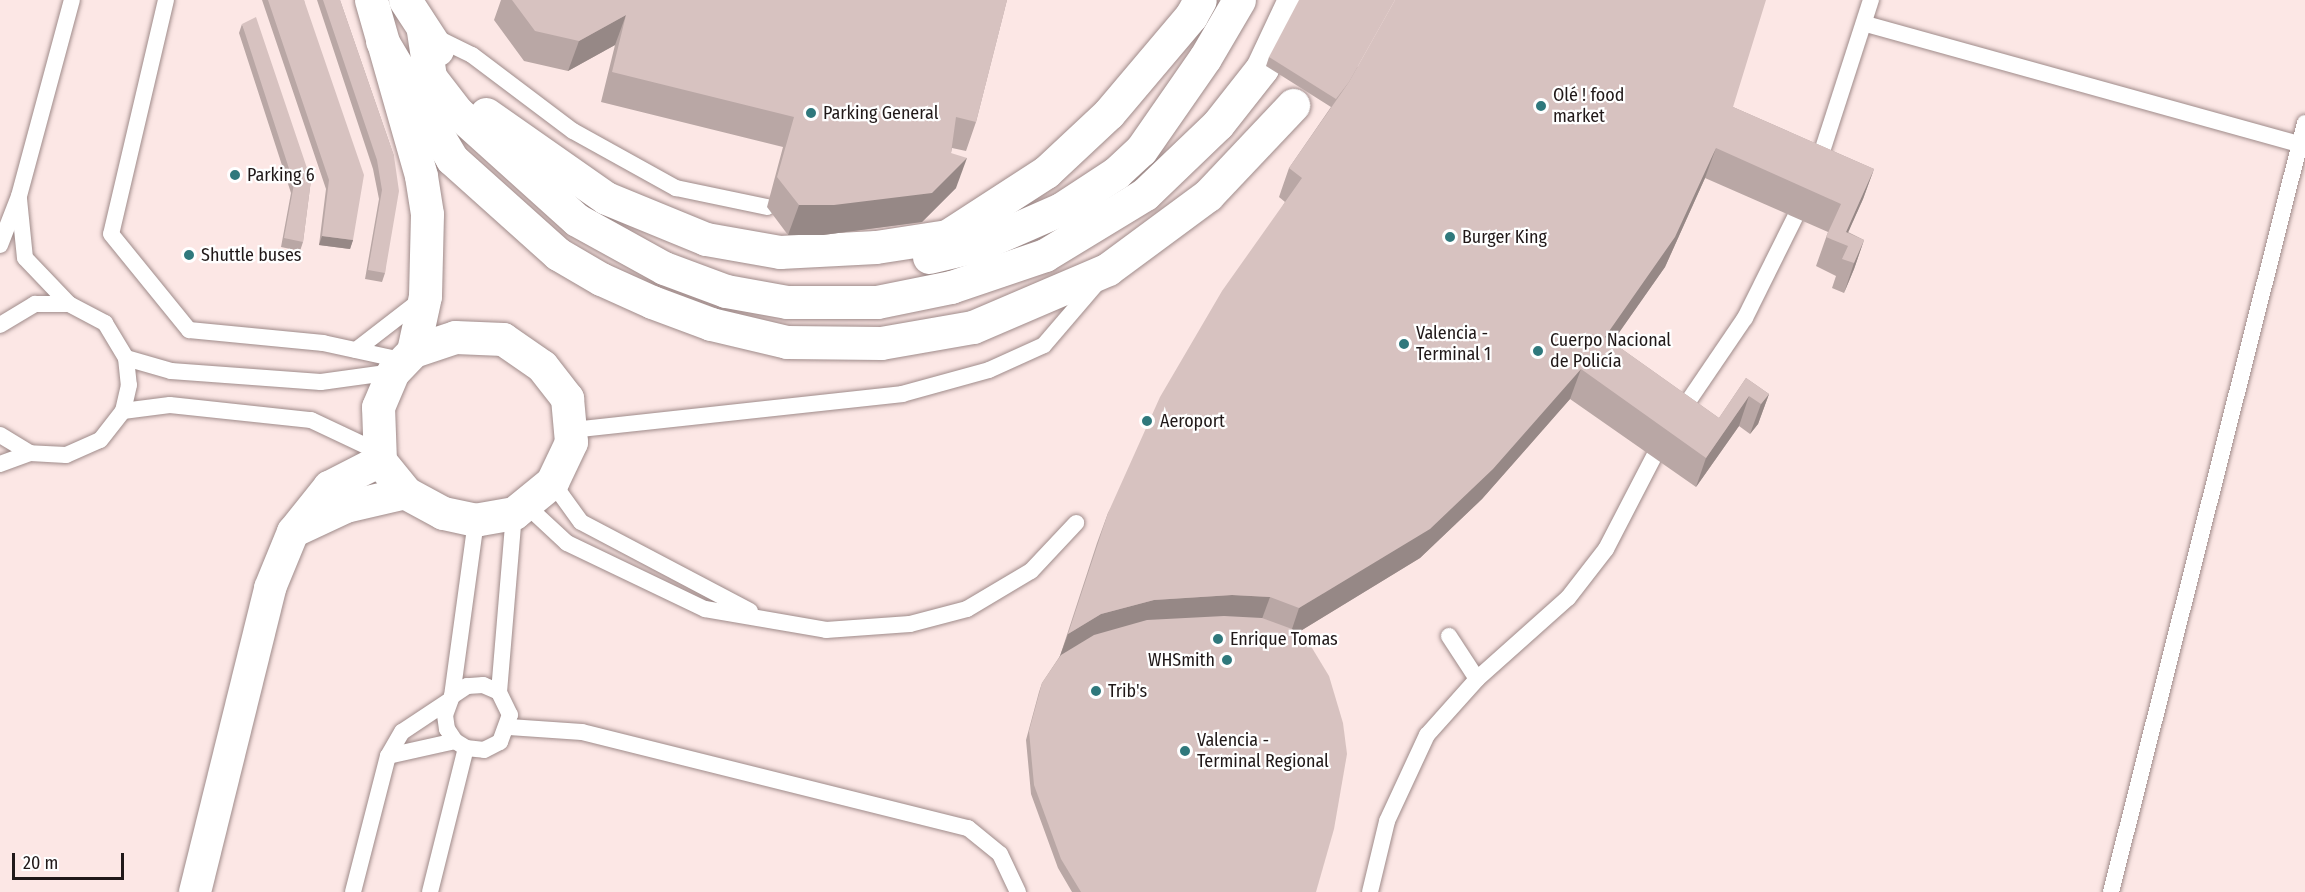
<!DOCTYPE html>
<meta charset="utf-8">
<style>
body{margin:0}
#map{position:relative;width:2305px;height:892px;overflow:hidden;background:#fce7e5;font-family:"Fira Sans Condensed",sans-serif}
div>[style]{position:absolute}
.roads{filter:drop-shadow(0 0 2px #9f8b8a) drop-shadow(0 0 2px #9f8b8a)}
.lane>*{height:16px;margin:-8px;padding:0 8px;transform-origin:8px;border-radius:8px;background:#fff}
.street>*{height:32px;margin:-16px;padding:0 16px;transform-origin:16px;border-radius:16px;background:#fff}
.secondary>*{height:33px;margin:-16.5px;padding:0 16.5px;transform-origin:16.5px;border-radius:16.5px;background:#fff}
.wall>*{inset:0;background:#b9a7a5}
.shaded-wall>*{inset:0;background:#968886}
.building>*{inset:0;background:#d7c2c0}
.dots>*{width:16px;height:16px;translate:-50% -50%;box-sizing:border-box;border:3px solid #fff;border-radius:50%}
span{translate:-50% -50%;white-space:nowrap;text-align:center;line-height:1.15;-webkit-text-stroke:4.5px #fff;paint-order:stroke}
.poi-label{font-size:18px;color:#201818}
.left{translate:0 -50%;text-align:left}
.right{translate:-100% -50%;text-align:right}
.scale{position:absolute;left:12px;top:853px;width:112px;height:27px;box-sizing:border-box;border:3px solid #201818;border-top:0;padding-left:8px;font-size:18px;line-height:21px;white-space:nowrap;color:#201818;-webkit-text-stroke:4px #fff;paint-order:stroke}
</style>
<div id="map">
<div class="roads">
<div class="lane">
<i style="left:166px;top:0;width:240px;rotate:103.2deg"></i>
<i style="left:111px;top:234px;width:124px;rotate:50.9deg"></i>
<i style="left:189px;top:330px;width:135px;rotate:5.5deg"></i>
<i style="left:323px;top:343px;width:80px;rotate:12.3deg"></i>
<i style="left:1866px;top:24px;width:456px;rotate:15.5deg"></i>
<i style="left:433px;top:36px;width:43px;rotate:26deg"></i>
<i style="left:472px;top:55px;width:126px;rotate:37deg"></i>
<i style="left:573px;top:131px;width:118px;rotate:29deg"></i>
<i style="left:676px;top:188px;width:93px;rotate:11.8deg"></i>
<i style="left:1817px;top:167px;width:176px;rotate:-72.1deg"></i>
<i style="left:19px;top:199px;width:59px;rotate:84.2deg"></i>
<i style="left:25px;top:258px;width:64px;rotate:46.3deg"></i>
<i style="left:0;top:245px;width:53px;rotate:-68.8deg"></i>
<i style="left:19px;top:196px;width:203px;rotate:-74.9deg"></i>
<i style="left:0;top:325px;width:41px;rotate:-31deg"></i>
<i style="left:35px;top:304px;width:34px"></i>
<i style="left:69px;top:304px;width:41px;rotate:27.8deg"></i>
<i style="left:105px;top:323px;width:41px;rotate:59deg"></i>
<i style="left:126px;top:358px;width:27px;rotate:84deg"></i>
<i style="left:129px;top:385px;width:27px;rotate:103deg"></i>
<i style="left:123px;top:411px;width:37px;rotate:128deg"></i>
<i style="left:100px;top:440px;width:37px;rotate:156deg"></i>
<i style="left:66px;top:455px;width:36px;rotate:-177deg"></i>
<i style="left:30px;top:453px;width:35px;rotate:-149deg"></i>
<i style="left:356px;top:350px;width:83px;rotate:-37.7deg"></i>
<i style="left:126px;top:358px;width:47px;rotate:16.1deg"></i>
<i style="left:171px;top:371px;width:150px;rotate:4.2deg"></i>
<i style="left:321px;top:382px;width:73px;rotate:-7.9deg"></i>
<i style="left:123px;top:411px;width:47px;rotate:-7.3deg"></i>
<i style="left:170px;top:405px;width:142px;rotate:6.1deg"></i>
<i style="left:311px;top:420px;width:75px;rotate:25.2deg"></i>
<i style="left:1679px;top:415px;width:117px;rotate:-55.8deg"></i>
<i style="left:1745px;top:318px;width:133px;rotate:-63.6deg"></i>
<i style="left:572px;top:430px;width:332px;rotate:-6.2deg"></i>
<i style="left:902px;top:394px;width:90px;rotate:-15.4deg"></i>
<i style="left:989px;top:370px;width:60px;rotate:-24.4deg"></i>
<i style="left:1044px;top:345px;width:83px;rotate:-49.4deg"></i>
<i style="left:0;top:464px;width:32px;rotate:-20deg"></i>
<i style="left:552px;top:482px;width:49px;rotate:54.1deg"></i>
<i style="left:581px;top:522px;width:191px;rotate:27.8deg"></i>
<i style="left:526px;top:505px;width:56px;rotate:42.8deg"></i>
<i style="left:567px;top:543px;width:153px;rotate:25.6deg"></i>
<i style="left:705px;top:609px;width:123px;rotate:9.8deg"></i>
<i style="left:826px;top:630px;width:84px;rotate:-4.1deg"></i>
<i style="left:910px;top:624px;width:59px;rotate:-14.7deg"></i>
<i style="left:967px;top:609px;width:74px;rotate:-30.7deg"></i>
<i style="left:1031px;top:571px;width:66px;rotate:-46.8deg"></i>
<i style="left:1449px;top:636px;width:51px;rotate:56.9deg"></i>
<i style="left:499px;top:692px;width:180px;rotate:-85.2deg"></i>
<i style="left:452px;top:696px;width:178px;rotate:-82.2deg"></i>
<i style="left:509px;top:727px;width:73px;rotate:3.9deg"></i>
<i style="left:582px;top:732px;width:398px;rotate:14deg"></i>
<i style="left:968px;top:828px;width:41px;rotate:39.1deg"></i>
<i style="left:1000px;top:854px;width:42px;rotate:64.7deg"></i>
<i style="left:388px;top:756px;width:69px;rotate:-12.6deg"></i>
<i style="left:455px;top:741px;width:13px;rotate:32deg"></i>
<i style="left:466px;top:748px;width:18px;rotate:6deg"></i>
<i style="left:484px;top:750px;width:18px;rotate:-27deg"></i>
<i style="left:500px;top:742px;width:29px;rotate:-70deg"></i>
<i style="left:510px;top:715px;width:25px;rotate:-116deg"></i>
<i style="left:499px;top:692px;width:17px;rotate:-156deg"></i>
<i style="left:483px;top:685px;width:16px;rotate:176deg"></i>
<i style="left:467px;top:686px;width:18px;rotate:146deg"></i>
<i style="left:452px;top:696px;width:20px;rotate:110deg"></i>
<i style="left:445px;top:715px;width:14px;rotate:82deg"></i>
<i style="left:447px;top:729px;width:14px;rotate:56deg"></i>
<i style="left:353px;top:892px;width:140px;rotate:-75.6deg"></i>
<i style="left:388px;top:756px;width:28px;rotate:-60deg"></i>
<i style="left:402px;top:732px;width:58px;rotate:-33.7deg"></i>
<i style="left:430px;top:892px;width:148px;rotate:-76deg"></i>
<i style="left:1370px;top:892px;width:73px;rotate:-76.5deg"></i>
<i style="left:1387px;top:821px;width:95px;rotate:-65.1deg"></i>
<i style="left:1427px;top:735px;width:75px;rotate:-48.2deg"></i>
<i style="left:1477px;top:679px;width:122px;rotate:-41.7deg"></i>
<i style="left:1568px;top:598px;width:62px;rotate:-52.2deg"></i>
<i style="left:1606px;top:549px;width:124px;rotate:-62.6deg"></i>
<i style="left:2111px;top:892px;width:793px;rotate:-75.84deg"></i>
</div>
<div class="street">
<i style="left:299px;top:529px;width:52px;rotate:-25.1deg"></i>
<i style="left:346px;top:507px;width:62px;rotate:-13.1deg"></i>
<i style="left:195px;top:892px;width:313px;rotate:-76.1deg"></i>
<i style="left:270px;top:588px;width:61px;rotate:-67.7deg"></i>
<i style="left:293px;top:532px;width:58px;rotate:-51.3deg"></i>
<i style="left:329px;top:487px;width:57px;rotate:-27deg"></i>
</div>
<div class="secondary">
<i style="left:371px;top:0;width:183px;rotate:74.1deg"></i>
<i style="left:421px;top:176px;width:38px;rotate:81deg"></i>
<i style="left:427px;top:214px;width:82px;rotate:91.4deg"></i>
<i style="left:425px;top:296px;width:56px;rotate:102.3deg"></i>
<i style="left:405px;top:0;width:59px;rotate:56.9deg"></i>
<i style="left:423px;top:31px;width:47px;rotate:81.3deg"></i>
<i style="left:430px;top:77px;width:44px;rotate:52.4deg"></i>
<i style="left:457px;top:112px;width:161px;rotate:42deg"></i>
<i style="left:577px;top:220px;width:99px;rotate:28.9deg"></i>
<i style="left:664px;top:268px;width:66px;rotate:20.4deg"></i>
<i style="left:726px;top:291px;width:62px;rotate:10.2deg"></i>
<i style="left:787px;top:302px;width:90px"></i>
<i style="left:877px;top:302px;width:76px;rotate:-11.5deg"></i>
<i style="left:951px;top:287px;width:99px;rotate:-18.8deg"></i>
<i style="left:1045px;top:255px;width:117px;rotate:-31.4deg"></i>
<i style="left:1145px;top:194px;width:101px;rotate:-43.8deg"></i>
<i style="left:1218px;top:124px;width:71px;rotate:-51.8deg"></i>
<i style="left:1262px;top:68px;width:75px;rotate:-64.8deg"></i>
<i style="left:382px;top:41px;width:137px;rotate:59.3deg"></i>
<i style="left:452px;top:159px;width:142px;rotate:41.9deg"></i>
<i style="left:558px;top:254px;width:50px;rotate:30.2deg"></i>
<i style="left:601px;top:279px;width:56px;rotate:24.3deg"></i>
<i style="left:652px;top:302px;width:63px;rotate:20.4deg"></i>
<i style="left:711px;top:324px;width:78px;rotate:13.3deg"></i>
<i style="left:787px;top:342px;width:94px;rotate:0.6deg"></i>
<i style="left:881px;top:343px;width:93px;rotate:-9.9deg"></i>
<i style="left:973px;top:327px;width:147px;rotate:-23.2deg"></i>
<i style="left:1108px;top:269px;width:124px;rotate:-36.5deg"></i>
<i style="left:1208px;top:195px;width:124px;rotate:-46.6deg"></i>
<i style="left:486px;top:114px;width:146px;rotate:35deg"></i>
<i style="left:606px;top:198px;width:108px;rotate:22.3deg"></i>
<i style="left:706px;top:239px;width:75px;rotate:10deg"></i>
<i style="left:780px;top:252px;width:96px;rotate:-3deg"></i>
<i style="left:876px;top:247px;width:72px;rotate:-8.8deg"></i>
<i style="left:947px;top:236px;width:118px;rotate:-32.9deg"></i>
<i style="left:1046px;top:172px;width:86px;rotate:-43.1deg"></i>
<i style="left:1109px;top:113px;width:127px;rotate:-49.8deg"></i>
<i style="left:1191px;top:16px;width:18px;rotate:-61deg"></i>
<i style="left:929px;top:257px;width:51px;rotate:-13.5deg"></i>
<i style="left:979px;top:245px;width:90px;rotate:-23.7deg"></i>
<i style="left:1061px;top:209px;width:66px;rotate:-33.2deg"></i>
<i style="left:1116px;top:173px;width:34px;rotate:-43deg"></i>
<i style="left:1141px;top:150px;width:112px;rotate:-55.2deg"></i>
<i style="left:1205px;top:58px;width:67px;rotate:-59.6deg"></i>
<i style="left:455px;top:337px;width:48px;rotate:2.4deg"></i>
<i style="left:503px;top:339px;width:47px;rotate:34.7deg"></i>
<i style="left:542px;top:366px;width:41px;rotate:52deg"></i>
<i style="left:567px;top:398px;width:44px;rotate:84.8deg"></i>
<i style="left:571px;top:442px;width:44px;rotate:115.4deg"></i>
<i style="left:552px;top:482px;width:49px;rotate:140.8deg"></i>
<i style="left:514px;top:513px;width:39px;rotate:170deg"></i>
<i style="left:476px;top:520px;width:34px;rotate:-168deg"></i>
<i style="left:443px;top:513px;width:42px;rotate:-151.6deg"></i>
<i style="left:406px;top:493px;width:41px;rotate:-129.1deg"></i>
<i style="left:380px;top:461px;width:54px;rotate:-92.1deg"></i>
<i style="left:378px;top:407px;width:38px;rotate:-67deg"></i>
<i style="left:393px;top:372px;width:29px;rotate:-46deg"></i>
<i style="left:413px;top:351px;width:44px;rotate:-18.4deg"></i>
</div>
</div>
<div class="wall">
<i style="clip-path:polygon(262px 0,304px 0,353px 240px,350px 249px,319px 245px,326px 189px)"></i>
<i style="clip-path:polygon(317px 0,340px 0,394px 156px,385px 273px,382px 282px,365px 279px,379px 199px,373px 169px)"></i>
<i style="clip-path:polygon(501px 0,1007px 0,976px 122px,966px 151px,952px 148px,951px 153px,956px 188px,922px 222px,823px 235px,788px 235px,767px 207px,783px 147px,601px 102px,615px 45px,568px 71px,524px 61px,494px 20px)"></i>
<i style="clip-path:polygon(242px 24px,311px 180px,303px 242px,300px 251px,281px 247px,291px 193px,239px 33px)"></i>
<i style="clip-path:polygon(1269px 57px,1733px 107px,1874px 169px,1863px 199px,1848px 232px,1864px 240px,1854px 269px,1844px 293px,1832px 288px,1836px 276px,1816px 266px,1828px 232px,1705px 178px,1665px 267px,1612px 342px,1719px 418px,1746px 378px,1769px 394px,1758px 424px,1750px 434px,1739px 426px,1696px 487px,1570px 399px,1482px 499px,1420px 558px,1297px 633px,1316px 892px,1072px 892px,1058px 868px,1031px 794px,1026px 740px,1039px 692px,1042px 683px,1060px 656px,1097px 543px,1108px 513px,1285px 202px,1279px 197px,1289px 168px,1331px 107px,1266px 66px)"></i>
</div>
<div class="shaded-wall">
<i style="clip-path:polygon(626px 15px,615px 45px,568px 71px,579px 41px)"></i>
<i style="clip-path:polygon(1716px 148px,1705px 178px,1665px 267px,1595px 367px,1605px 337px)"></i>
<i style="clip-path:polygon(967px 158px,956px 188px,922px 222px,823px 235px,788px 235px,799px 205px)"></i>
<i style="clip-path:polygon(1874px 169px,1863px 199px,1843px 244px,1846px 232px)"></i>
<i style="clip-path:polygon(322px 236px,353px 240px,350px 249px,319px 245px)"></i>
<i style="clip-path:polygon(1864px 240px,1854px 269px,1844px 293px,1854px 263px)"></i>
<i style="clip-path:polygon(1581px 369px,1570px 399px,1482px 499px,1420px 558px,1289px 638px,1299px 608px)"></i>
<i style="clip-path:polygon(1769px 394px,1758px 424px,1750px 434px,1761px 404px)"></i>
<i style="clip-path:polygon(1749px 396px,1739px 426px,1696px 487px,1706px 458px)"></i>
<i style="clip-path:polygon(1232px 595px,1270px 597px,1259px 627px,1057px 664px,1068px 634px,1101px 614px,1154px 600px)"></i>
</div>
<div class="building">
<i style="clip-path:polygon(268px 0,304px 0,364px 175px,353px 240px,322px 236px,329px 180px)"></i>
<i style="clip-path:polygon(323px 0,340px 0,394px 156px,399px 191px,385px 273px,368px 270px,382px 190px,377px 160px)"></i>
<i style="clip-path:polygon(512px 0,1007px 0,976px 122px,956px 117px,951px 153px,967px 158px,932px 193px,834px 205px,799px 205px,777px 177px,794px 117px,612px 72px,626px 15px,579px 41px,535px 31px)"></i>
<i style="clip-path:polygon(1299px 0,1395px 0,1349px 82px,1336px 99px,1269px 57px)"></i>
<i style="clip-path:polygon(1395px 0,1766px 0,1733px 107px,1874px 169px,1846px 232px,1864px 240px,1854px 263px,1842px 259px,1848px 246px,1826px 237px,1841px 204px,1716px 148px,1675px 237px,1605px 337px,1719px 418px,1746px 378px,1769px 394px,1761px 404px,1749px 396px,1706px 458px,1581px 369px,1493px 469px,1430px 529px,1299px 608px,1270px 597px,1232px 595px,1154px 600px,1101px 614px,1068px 634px,1108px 513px,1160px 397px,1222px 291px,1302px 178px,1289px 168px,1349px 82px)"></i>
<i style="clip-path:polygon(256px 17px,311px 180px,303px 242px,284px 238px,294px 184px,242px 24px)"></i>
<i style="clip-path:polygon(1224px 616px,1262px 618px,1292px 629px,1309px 643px,1329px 676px,1343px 723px,1347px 754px,1334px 829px,1316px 892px,1081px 892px,1061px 859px,1034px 785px,1029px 731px,1042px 683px,1061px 655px,1094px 635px,1147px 620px)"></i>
</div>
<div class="dots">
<i style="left:1541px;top:106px;background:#2f787c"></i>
<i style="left:811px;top:113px;background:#2f787c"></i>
<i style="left:235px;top:175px;background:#2f787c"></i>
<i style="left:1450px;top:237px;background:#2f787c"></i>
<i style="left:189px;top:255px;background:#2f787c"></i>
<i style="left:1404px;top:344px;background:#2f787c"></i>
<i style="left:1538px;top:351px;background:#2f787c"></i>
<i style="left:1147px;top:421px;background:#2f787c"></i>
<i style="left:1218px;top:639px;background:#2f787c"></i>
<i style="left:1227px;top:660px;background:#2f787c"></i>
<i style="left:1096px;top:691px;background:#2f787c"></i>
<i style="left:1185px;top:751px;background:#2f787c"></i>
</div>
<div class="poi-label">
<span class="left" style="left:1553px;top:106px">Olé ! food<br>market</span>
<span class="left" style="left:823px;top:113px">Parking General</span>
<span class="left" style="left:247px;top:175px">Parking 6</span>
<span class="left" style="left:1462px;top:237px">Burger King</span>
<span class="left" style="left:201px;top:255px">Shuttle buses</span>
<span class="left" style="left:1416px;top:344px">Valencia -<br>Terminal 1</span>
<span class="left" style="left:1550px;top:351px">Cuerpo Nacional<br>de Policía</span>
<span class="left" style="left:1160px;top:421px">Aeroport</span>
<span class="left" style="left:1230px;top:639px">Enrique Tomas</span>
<span class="right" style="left:1215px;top:660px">WHSmith</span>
<span class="left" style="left:1108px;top:691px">Trib's</span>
<span class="left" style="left:1197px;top:751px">Valencia -<br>Terminal Regional</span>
</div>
<div class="scale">20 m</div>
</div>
